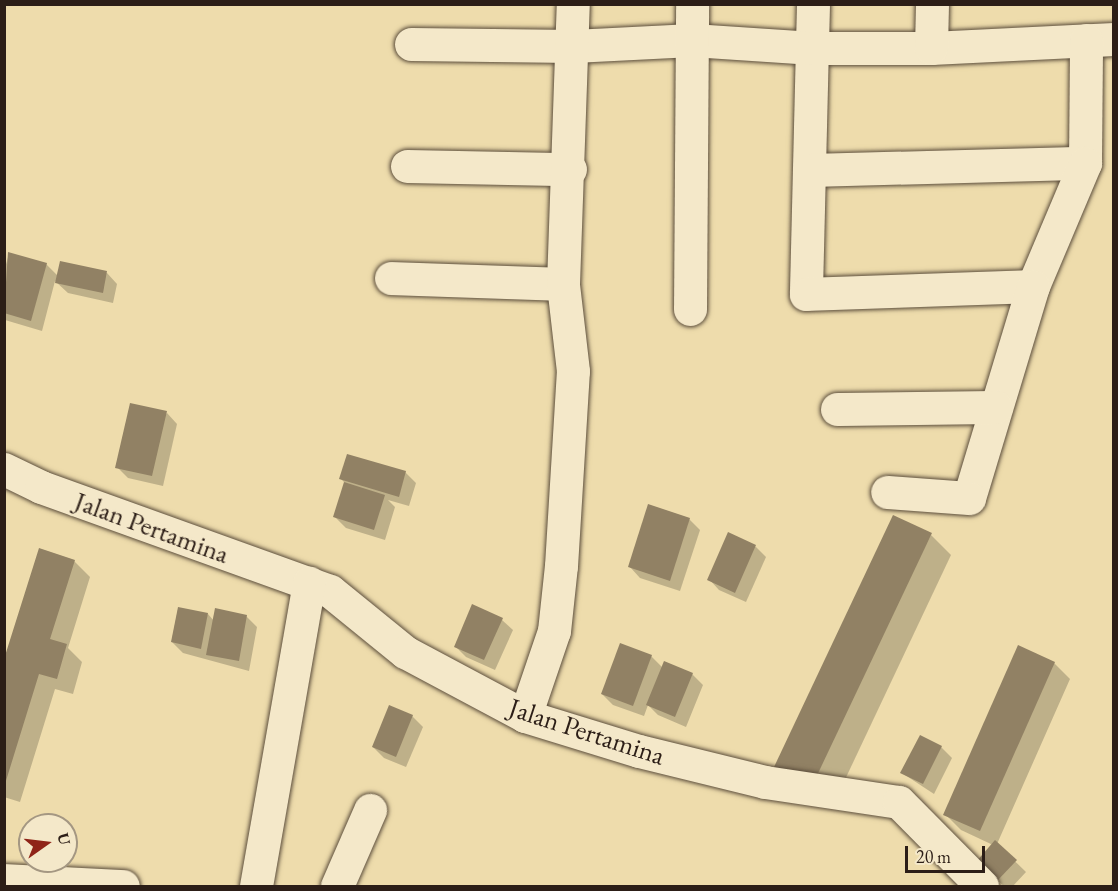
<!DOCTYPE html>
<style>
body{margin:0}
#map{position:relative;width:1118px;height:891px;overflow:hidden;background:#eedcac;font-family:"EB Garamond",serif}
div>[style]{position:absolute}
.shadow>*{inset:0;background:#0003}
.building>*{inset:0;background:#918164}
.roads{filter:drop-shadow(0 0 2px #5c4e3c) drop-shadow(0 0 2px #5c4e3c)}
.minor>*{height:33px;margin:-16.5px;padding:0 16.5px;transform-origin:16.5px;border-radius:16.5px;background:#f4e8c9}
span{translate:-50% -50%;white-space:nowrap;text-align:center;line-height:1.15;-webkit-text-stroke:4.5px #f4e8c9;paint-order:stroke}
.street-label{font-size:27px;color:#2c1e17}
.frame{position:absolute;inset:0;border:6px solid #2c1e17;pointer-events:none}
.north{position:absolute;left:18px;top:813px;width:60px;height:60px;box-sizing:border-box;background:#f4e8c9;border:2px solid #a49782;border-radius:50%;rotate:76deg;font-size:16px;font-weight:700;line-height:24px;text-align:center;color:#2c1e17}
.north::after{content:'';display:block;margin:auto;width:21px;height:27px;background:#8f2418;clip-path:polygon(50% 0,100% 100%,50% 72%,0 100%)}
.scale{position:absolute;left:905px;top:846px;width:80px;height:27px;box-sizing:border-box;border:3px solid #2c1e17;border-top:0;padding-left:8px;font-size:18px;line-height:21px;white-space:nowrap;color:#2c1e17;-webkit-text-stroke:4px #f4e8c9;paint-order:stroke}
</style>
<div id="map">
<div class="shadow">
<i style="clip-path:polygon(9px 254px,46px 264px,58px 276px,107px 273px,117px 284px,113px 303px,68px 293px,55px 281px,42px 331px,5px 320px,4px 271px)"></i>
<i style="clip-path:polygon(167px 413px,177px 424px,163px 486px,128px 478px,117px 467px)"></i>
<i style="clip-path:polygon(405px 472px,416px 483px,409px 506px,388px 500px,395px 507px,385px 540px,346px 528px,335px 517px,345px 483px,341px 479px)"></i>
<i style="clip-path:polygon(689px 519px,700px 530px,680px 591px,640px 578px,630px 567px)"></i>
<i style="clip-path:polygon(729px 534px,756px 547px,766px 557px,746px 602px,719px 590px,709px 579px)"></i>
<i style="clip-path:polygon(931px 535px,951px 555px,833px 805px,797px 788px)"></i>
<i style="clip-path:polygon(74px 561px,90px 577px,68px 648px,82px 662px,73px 694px,55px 689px,20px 802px,4px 797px,4px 664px)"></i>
<i style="clip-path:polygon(208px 614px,214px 621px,246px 616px,257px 627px,249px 671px,183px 653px,172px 642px)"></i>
<i style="clip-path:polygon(502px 620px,513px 630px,495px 670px,466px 657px,455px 646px)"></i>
<i style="clip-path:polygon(651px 656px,663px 668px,692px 674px,703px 685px,686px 727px,658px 715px,648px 705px,644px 716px,613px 705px,602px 694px)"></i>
<i style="clip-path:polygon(1054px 663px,1070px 679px,997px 844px,1026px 872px,1013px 886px,1004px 886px,988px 873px,993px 845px,961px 830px,945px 814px)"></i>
<i style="clip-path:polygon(412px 716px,423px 727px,406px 767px,384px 758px,373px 747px)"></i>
<i style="clip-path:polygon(941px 747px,952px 758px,934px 794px,902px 773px)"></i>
</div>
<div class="building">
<i style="clip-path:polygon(8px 252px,47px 263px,31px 321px,4px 313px)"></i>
<i style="clip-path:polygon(60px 261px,107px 271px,103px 293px,55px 283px)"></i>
<i style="clip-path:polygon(130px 403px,167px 411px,152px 476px,115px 468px)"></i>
<i style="clip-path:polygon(347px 454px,406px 471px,399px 497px,339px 479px)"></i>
<i style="clip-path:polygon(344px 482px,385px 495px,374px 530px,333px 517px)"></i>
<i style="clip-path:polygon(648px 504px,690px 518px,670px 581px,628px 567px)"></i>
<i style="clip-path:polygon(893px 515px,932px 533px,812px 786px,774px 767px)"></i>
<i style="clip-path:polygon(728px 532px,756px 545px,735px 593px,707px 580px)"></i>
<i style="clip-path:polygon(39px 548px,75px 560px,50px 639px,67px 644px,57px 679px,39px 674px,5px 784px,4px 659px)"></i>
<i style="clip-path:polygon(472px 604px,503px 618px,484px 660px,454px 647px)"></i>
<i style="clip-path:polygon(178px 607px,208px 613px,201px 649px,171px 642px)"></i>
<i style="clip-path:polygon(215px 608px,247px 615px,239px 661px,206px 655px)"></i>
<i style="clip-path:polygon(620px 643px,652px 655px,633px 706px,601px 694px)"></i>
<i style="clip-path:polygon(1018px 645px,1055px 662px,980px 831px,943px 815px)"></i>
<i style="clip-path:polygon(664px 661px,693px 673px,675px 717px,646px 705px)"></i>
<i style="clip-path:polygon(389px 705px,413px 715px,396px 757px,372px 747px)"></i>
<i style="clip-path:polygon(920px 735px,942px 746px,923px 784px,900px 773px)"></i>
<i style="clip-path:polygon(995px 840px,1017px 860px,997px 881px,976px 862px)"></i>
</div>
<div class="roads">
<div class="minor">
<i style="left:813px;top:4px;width:290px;rotate:91.4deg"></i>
<i style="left:806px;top:294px;width:227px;rotate:-2deg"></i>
<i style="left:411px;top:44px;width:162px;rotate:0.7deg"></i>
<i style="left:573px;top:46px;width:119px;rotate:-2.9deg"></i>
<i style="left:692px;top:40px;width:121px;rotate:3.8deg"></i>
<i style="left:813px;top:48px;width:118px"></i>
<i style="left:931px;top:48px;width:183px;rotate:-2.8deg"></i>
<i style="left:931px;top:48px;width:44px;rotate:-88.7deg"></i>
<i style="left:1085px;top:163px;width:123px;rotate:-89.5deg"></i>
<i style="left:407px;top:166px;width:163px;rotate:1.1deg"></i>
<i style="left:810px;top:170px;width:275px;rotate:-1.5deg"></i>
<i style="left:1085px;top:163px;width:134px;rotate:112.9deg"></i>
<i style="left:1033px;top:286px;width:221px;rotate:106.8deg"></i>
<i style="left:969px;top:498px;width:82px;rotate:-175.8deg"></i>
<i style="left:391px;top:278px;width:172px;rotate:2deg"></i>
<i style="left:690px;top:309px;width:305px;rotate:-89.6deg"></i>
<i style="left:837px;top:409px;width:159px;rotate:-0.7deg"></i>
<i style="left:4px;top:469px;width:41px;rotate:25.9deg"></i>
<i style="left:41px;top:487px;width:307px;rotate:19.8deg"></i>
<i style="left:330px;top:591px;width:97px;rotate:39.1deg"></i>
<i style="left:405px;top:652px;width:136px;rotate:28.1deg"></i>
<i style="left:525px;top:716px;width:119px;rotate:17.1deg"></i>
<i style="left:639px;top:751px;width:130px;rotate:13.8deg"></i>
<i style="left:765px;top:782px;width:135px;rotate:8.5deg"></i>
<i style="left:899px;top:802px;width:118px;rotate:45.3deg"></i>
<i style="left:525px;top:716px;width:90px;rotate:-71.2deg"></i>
<i style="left:554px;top:631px;width:65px;rotate:-83.9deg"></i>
<i style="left:561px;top:566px;width:195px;rotate:-86.5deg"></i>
<i style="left:573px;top:371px;width:88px;rotate:-96.6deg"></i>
<i style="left:563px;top:284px;width:280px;rotate:-88deg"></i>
<i style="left:4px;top:880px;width:119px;rotate:2.9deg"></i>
<i style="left:256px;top:886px;width:308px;rotate:-80.1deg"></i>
<i style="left:337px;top:886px;width:83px;rotate:-66.5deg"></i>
</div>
</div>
<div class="street-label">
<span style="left:152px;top:527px;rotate:20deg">Jalan Pertamina</span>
<span style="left:587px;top:731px;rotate:18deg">Jalan Pertamina</span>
</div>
<div class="frame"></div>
<div class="north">U</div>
<div class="scale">20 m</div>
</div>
